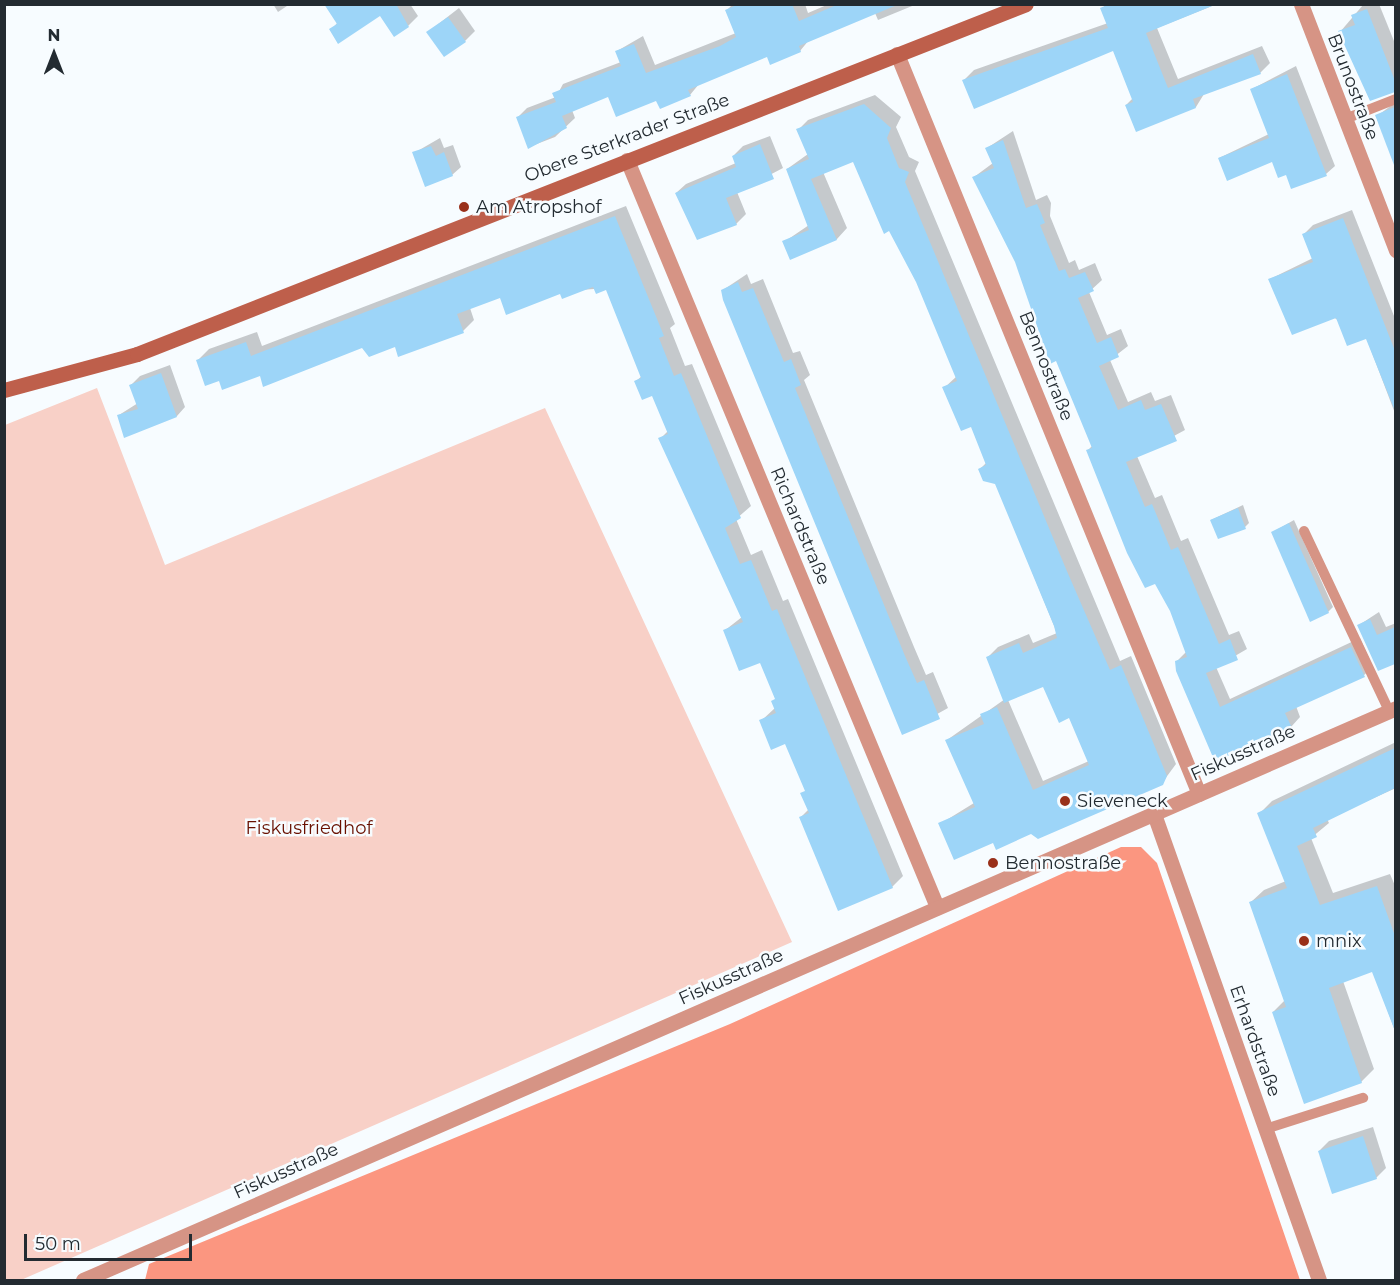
<!DOCTYPE html>
<meta charset="utf-8">
<style>
body{margin:0}
#map{position:relative;width:1400px;height:1285px;overflow:hidden;background:#f7fcff;font-family:Montserrat,sans-serif}
div>[style]{position:absolute}
.green>*{inset:0;background:#f8d0c7}
.forest>*{inset:0;background:#fb9680}
.shadow>*{inset:0;background:#0003}
.building>*{inset:0;background:#9dd5f8}
.lane>*{height:10px;margin:-5px;padding:0 5px;transform-origin:5px;border-radius:5px;background:#d69485}
.street>*{height:15px;margin:-7.5px;padding:0 7.5px;transform-origin:7.5px;border-radius:7.5px;background:#d69485}
.secondary>*{height:15px;margin:-7.5px;padding:0 7.5px;transform-origin:7.5px;border-radius:7.5px;background:#be5f4b}
.dots>*{width:16px;height:16px;translate:-50% -50%;box-sizing:border-box;border:3px solid #f7fcff;border-radius:50%}
span{translate:-50% -50%;white-space:nowrap;text-align:center;line-height:1.15;-webkit-text-stroke:5px #f7fcff;paint-order:stroke}
.street-label{font-size:18px;color:#232b31}
.poi-label{font-size:18px;color:#232b31}
.left{translate:0 -50%;text-align:left}
.park-label{font-size:18px;color:#691000}
.frame{position:absolute;inset:0;border:6px solid #232b31;pointer-events:none}
.north{position:absolute;left:24px;top:24px;width:60px;height:60px;-webkit-text-stroke:4px #f7fcff;paint-order:stroke;rotate:0deg;font-size:16px;font-weight:700;line-height:24px;text-align:center;color:#232b31}
.north::after{content:'';display:block;margin:auto;width:21px;height:27px;background:#232b31;clip-path:polygon(50% 0,100% 100%,50% 72%,0 100%)}
.scale{position:absolute;left:24px;top:1234px;width:168px;height:27px;box-sizing:border-box;border:3px solid #232b31;border-top:0;padding-left:8px;font-size:18px;line-height:21px;white-space:nowrap;color:#232b31;-webkit-text-stroke:4px #f7fcff;paint-order:stroke}
</style>
<div id="map">
<div class="green">
<i style="clip-path:polygon(97px 388px,165px 565px,545px 408px,792px 942px,21px 1280px,5px 1280px,5px 425px)"></i>
</div>
<div class="forest">
<i style="clip-path:polygon(1121px 847px,1141px 847px,1157px 863px,1300px 1280px,145px 1280px,149px 1264px,730px 1024px)"></i>
</div>
<div class="shadow">
<i style="clip-path:polygon(273px 4px,290px 4px,278px 12px)"></i>
<i style="clip-path:polygon(326px 4px,410px 4px,418px 16px,408px 26px,380px 14px,331px 30px,338px 22px)"></i>
<i style="clip-path:polygon(733px 4px,805px 4px,808px 13px,829px 4px,917px 4px,878px 20px,875px 13px,809px 40px,800px 51px,768px 55px,699px 84px,690px 95px,609px 95px,572px 110px,575px 118px,555px 137px,529px 147px,518px 117px,527px 108px,556px 97px,563px 84px,621px 62px,617px 51px,643px 36px,655px 65px,736px 33px,726px 11px)"></i>
<i style="clip-path:polygon(1106px 4px,1217px 4px,1157px 28px,1178px 79px,1262px 46px,1270px 63px,1260px 73px,1204px 94px,1196px 107px,1126px 105px,1133px 98px,1114px 49px,964px 80px,974px 70px,1108px 23px,1102px 9px)"></i>
<i style="clip-path:polygon(1379px 4px,1396px 46px,1396px 91px,1340px 32px,1363px 5px)"></i>
<i style="clip-path:polygon(459px 8px,475px 31px,465px 41px,428px 32px)"></i>
<i style="clip-path:polygon(1296px 66px,1335px 166px,1326px 174px,1287px 173px,1273px 160px,1219px 158px,1269px 134px,1252px 89px)"></i>
<i style="clip-path:polygon(evenodd,875px 95px,901px 117px,896px 127px,909px 157px,919px 162px,915px 171px,1120px 661px,1131px 656px,1176px 764px,1162px 783px,1031px 833px,994px 841px,940px 824px,974px 803px,947px 740px,1005px 699px,988px 657px,998px 647px,1029px 634px,1033px 643px,1057px 633px,996px 483px,980px 469px,987px 462px,972px 425px,944px 388px,957px 376px,917px 282px,854px 160px,823px 172px,847px 228px,837px 239px,791px 258px,784px 242px,809px 225px,787px 169px,808px 154px,798px 130px,808px 120px,875px 95px,1044px 685px,1070px 716px,1089px 761px,1043px 781px,1008px 700px,1044px 685px)"></i>
<i style="clip-path:polygon(1396px 102px,1396px 168px,1377px 116px)"></i>
<i style="clip-path:polygon(1013px 131px,1036px 200px,1047px 195px,1051px 203px,1050px 216px,1069px 263px,1075px 260px,1079px 270px,1095px 263px,1102px 280px,1089px 292px,1107px 335px,1121px 329px,1128px 346px,1110px 360px,1128px 402px,1151px 392px,1155px 401px,1171px 395px,1185px 430px,1137px 456px,1155px 498px,1162px 495px,1181px 541px,1188px 538px,1229px 635px,1239px 631px,1247px 649px,1216px 667px,1230px 699px,1360px 638px,1373px 667px,1363px 676px,1296px 706px,1300px 717px,1291px 727px,1221px 758px,1176px 662px,1186px 652px,1171px 610px,1087px 451px,1093px 445px,1057px 359px,1050px 362px,1016px 262px,974px 177px,993px 163px,987px 148px)"></i>
<i style="clip-path:polygon(770px 136px,783px 168px,737px 192px,746px 214px,736px 224px,676px 193px,686px 184px,736px 163px,733px 156px,743px 146px)"></i>
<i style="clip-path:polygon(440px 138px,444px 148px,453px 145px,461px 167px,452px 175px,414px 153px)"></i>
<i style="clip-path:polygon(626px 206px,675px 324px,670px 328px,685px 366px,692px 364px,751px 506px,736px 519px,751px 555px,762px 550px,783px 601px,788px 599px,903px 876px,892px 887px,801px 817px,809px 809px,806px 790px,786px 742px,761px 721px,775px 708px,776px 697px,761px 661px,724px 631px,742px 617px,660px 439px,668px 431px,653px 394px,636px 381px,642px 376px,607px 288px,501px 296px,470px 308px,474px 320px,463px 331px,399px 355px,395px 345px,367px 345px,219px 379px,198px 360px,209px 349px,257px 332px,262px 346px)"></i>
<i style="clip-path:polygon(1352px 210px,1396px 321px,1396px 416px,1366px 337px,1270px 279px,1313px 258px,1304px 234px,1313px 225px)"></i>
<i style="clip-path:polygon(747px 274px,751px 284px,763px 279px,793px 353px,800px 351px,810px 375px,804px 380px,914px 647px,926px 675px,933px 672px,948px 708px,903px 733px,723px 290px)"></i>
<i style="clip-path:polygon(170px 365px,185px 407px,177px 416px,119px 415px,138px 403px,131px 385px,140px 376px)"></i>
<i style="clip-path:polygon(1243px 505px,1249px 523px,1245px 527px,1211px 520px)"></i>
<i style="clip-path:polygon(1294px 520px,1333px 607px,1328px 612px,1273px 532px)"></i>
<i style="clip-path:polygon(1379px 612px,1386px 627px,1396px 623px,1396px 662px,1379px 669px,1359px 625px)"></i>
<i style="clip-path:polygon(1396px 742px,1396px 788px,1327px 819px,1329px 823px,1311px 838px,1333px 893px,1390px 874px,1396px 888px,1396px 1034px,1373px 970px,1343px 981px,1374px 1069px,1361px 1082px,1273px 1012px,1285px 1000px,1251px 902px,1264px 890px,1286px 881px,1259px 814px,1272px 801px)"></i>
<i style="clip-path:polygon(1373px 1127px,1386px 1168px,1376px 1178px,1319px 1151px,1329px 1141px)"></i>
</div>
<div class="building">
<i style="clip-path:polygon(324px 4px,396px 4px,409px 27px,394px 37px,380px 16px,338px 44px,329px 29px,337px 24px)"></i>
<i style="clip-path:polygon(739px 4px,792px 4px,799px 21px,839px 4px,897px 5px,799px 46px,801px 52px,770px 65px,767px 57px,688px 90px,691px 96px,660px 109px,656px 101px,616px 117px,608px 97px,562px 116px,567px 128px,528px 149px,516px 117px,556px 102px,552px 93px,621px 66px,615px 51px,634px 44px,646px 73px,720px 46px,736px 37px,725px 10px)"></i>
<i style="clip-path:polygon(1110px 4px,1217px 4px,1146px 33px,1168px 88px,1253px 54px,1261px 74px,1193px 99px,1196px 108px,1136px 132px,1125px 105px,1133px 102px,1113px 51px,974px 109px,962px 80px,1108px 28px,1100px 8px)"></i>
<i style="clip-path:polygon(1367px 9px,1395px 81px,1395px 92px,1370px 101px,1338px 31px,1355px 25px,1351px 15px)"></i>
<i style="clip-path:polygon(448px 17px,466px 42px,444px 57px,426px 32px)"></i>
<i style="clip-path:polygon(1287px 74px,1327px 176px,1291px 189px,1286px 175px,1278px 178px,1272px 162px,1227px 181px,1218px 158px,1269px 138px,1250px 89px)"></i>
<i style="clip-path:polygon(864px 104px,891px 128px,887px 138px,899px 168px,909px 172px,905px 182px,1066px 569px,1110px 670px,1121px 665px,1167px 776px,1163px 785px,1038px 839px,1031px 834px,996px 850px,993px 843px,954px 860px,938px 823px,975px 807px,945px 740px,984px 724px,980px 714px,997px 707px,1033px 790px,1089px 765px,1069px 718px,1059px 723px,1043px 687px,1004px 703px,986px 657px,1019px 643px,1023px 653px,1057px 638px,1054px 626px,995px 484px,983px 481px,978px 469px,986px 465px,971px 427px,961px 431px,942px 387px,957px 381px,916px 282px,889px 231px,884px 234px,853px 162px,811px 179px,837px 240px,790px 260px,782px 241px,809px 230px,786px 169px,809px 159px,796px 129px)"></i>
<i style="clip-path:polygon(1395px 107px,1395px 164px,1394px 165px,1375px 115px)"></i>
<i style="clip-path:polygon(1003px 140px,1026px 208px,1037px 204px,1041px 213px,1045px 223px,1040px 225px,1059px 271px,1065px 269px,1069px 278px,1085px 272px,1094px 291px,1078px 298px,1097px 343px,1111px 337px,1119px 357px,1099px 366px,1118px 410px,1141px 400px,1145px 410px,1161px 404px,1177px 441px,1126px 462px,1145px 507px,1152px 504px,1171px 550px,1178px 547px,1219px 644px,1230px 639px,1238px 660px,1206px 673px,1220px 707px,1351px 647px,1365px 677px,1285px 713px,1292px 728px,1221px 759px,1212px 755px,1176px 671px,1175px 661px,1187px 657px,1170px 611px,1155px 584px,1145px 588px,1127px 553px,1086px 450px,1092px 448px,1073px 402px,1056px 361px,1050px 364px,1015px 262px,972px 177px,994px 168px,985px 148px)"></i>
<i style="clip-path:polygon(760px 144px,774px 179px,726px 198px,737px 225px,697px 240px,675px 193px,736px 167px,732px 156px)"></i>
<i style="clip-path:polygon(431px 146px,436px 156px,444px 152px,453px 176px,425px 187px,412px 152px)"></i>
<i style="clip-path:polygon(615px 216px,664px 336px,659px 338px,674px 376px,681px 373px,741px 518px,725px 528px,740px 564px,751px 560px,772px 611px,777px 609px,893px 888px,838px 911px,799px 817px,809px 813px,800px 793px,805px 791px,785px 744px,771px 750px,759px 720px,776px 713px,771px 701px,775px 699px,760px 663px,739px 671px,723px 630px,743px 622px,658px 438px,668px 434px,652px 396px,642px 400px,634px 381px,641px 378px,606px 290px,596px 294px,593px 287px,562px 299px,560px 294px,506px 315px,500px 298px,457px 314px,464px 333px,398px 357px,395px 347px,369px 357px,362px 348px,263px 387px,260px 376px,222px 390px,219px 381px,205px 386px,196px 360px,246px 342px,251px 356px)"></i>
<i style="clip-path:polygon(1343px 218px,1395px 351px,1395px 411px,1366px 339px,1347px 346px,1336px 318px,1292px 335px,1268px 279px,1313px 262px,1302px 234px)"></i>
<i style="clip-path:polygon(738px 282px,742px 292px,753px 288px,784px 362px,791px 359px,801px 385px,795px 388px,905px 656px,917px 683px,924px 680px,940px 719px,902px 735px,723px 300px,721px 290px)"></i>
<i style="clip-path:polygon(161px 373px,177px 417px,124px 438px,117px 415px,138px 409px,129px 385px)"></i>
<i style="clip-path:polygon(1238px 508px,1246px 529px,1218px 539px,1210px 520px)"></i>
<i style="clip-path:polygon(1289px 523px,1329px 613px,1310px 622px,1271px 532px)"></i>
<i style="clip-path:polygon(1370px 619px,1377px 635px,1395px 627px,1395px 664px,1378px 671px,1357px 625px)"></i>
<i style="clip-path:polygon(1395px 748px,1395px 788px,1313px 828px,1317px 837px,1297px 846px,1320px 905px,1377px 886px,1395px 936px,1395px 1031px,1372px 972px,1329px 988px,1362px 1083px,1304px 1104px,1272px 1012px,1286px 1007px,1249px 902px,1287px 888px,1257px 813px)"></i>
<i style="clip-path:polygon(1363px 1136px,1377px 1179px,1332px 1194px,1318px 1151px)"></i>
</div>
<div class="lane">
<i style="left:1345px;top:119px;width:55px;rotate:-21.4deg"></i>
<i style="left:1304px;top:531px;width:199px;rotate:64.7deg"></i>
<i style="left:1265px;top:1129px;width:103px;rotate:-17.6deg"></i>
</div>
<div class="street">
<i style="left:1301px;top:4px;width:264px;rotate:68.9deg"></i>
<i style="left:897px;top:54px;width:799px;rotate:67.8deg"></i>
<i style="left:627px;top:160px;width:809px;rotate:67.46deg"></i>
<i style="left:1154px;top:814px;width:494px;rotate:70.5deg"></i>
<i style="left:83px;top:1280px;width:1432px;rotate:-23.54deg"></i>
</div>
<div class="secondary">
<i style="left:4px;top:390px;width:138px;rotate:-15.1deg"></i>
<i style="left:137px;top:354px;width:955px;rotate:-21.49deg"></i>
</div>
<div class="dots">
<i style="left:464px;top:207px;background:#99301a"></i>
<i style="left:1065px;top:801px;background:#99301a"></i>
<i style="left:993px;top:863px;background:#99301a"></i>
<i style="left:1304px;top:941px;background:#99301a"></i>
</div>
<div class="street-label">
<span style="left:1353px;top:87px;rotate:69deg">Brunostraße</span>
<span style="left:627px;top:138px;rotate:-21deg">Obere Sterkrader Straße</span>
<span style="left:1046px;top:366px;rotate:68deg">Bennostraße</span>
<span style="left:800px;top:526px;rotate:67deg">Richardstraße</span>
<span style="left:1243px;top:753px;rotate:-24deg">Fiskusstraße</span>
<span style="left:731px;top:977px;rotate:-24deg">Fiskusstraße</span>
<span style="left:1255px;top:1041px;rotate:70deg">Erhardstraße</span>
<span style="left:286px;top:1171px;rotate:-24deg">Fiskusstraße</span>
</div>
<div class="poi-label">
<span class="left" style="left:476px;top:207px">Am Atropshof</span>
<span class="left" style="left:1077px;top:801px">Sieveneck</span>
<span class="left" style="left:1005px;top:863px">Bennostraße</span>
<span class="left" style="left:1316px;top:941px">mnix</span>
</div>
<div class="park-label">
<span style="left:309px;top:828px">Fiskusfriedhof</span>
</div>
<div class="frame"></div>
<div class="north">N</div>
<div class="scale">50 m</div>
</div>
